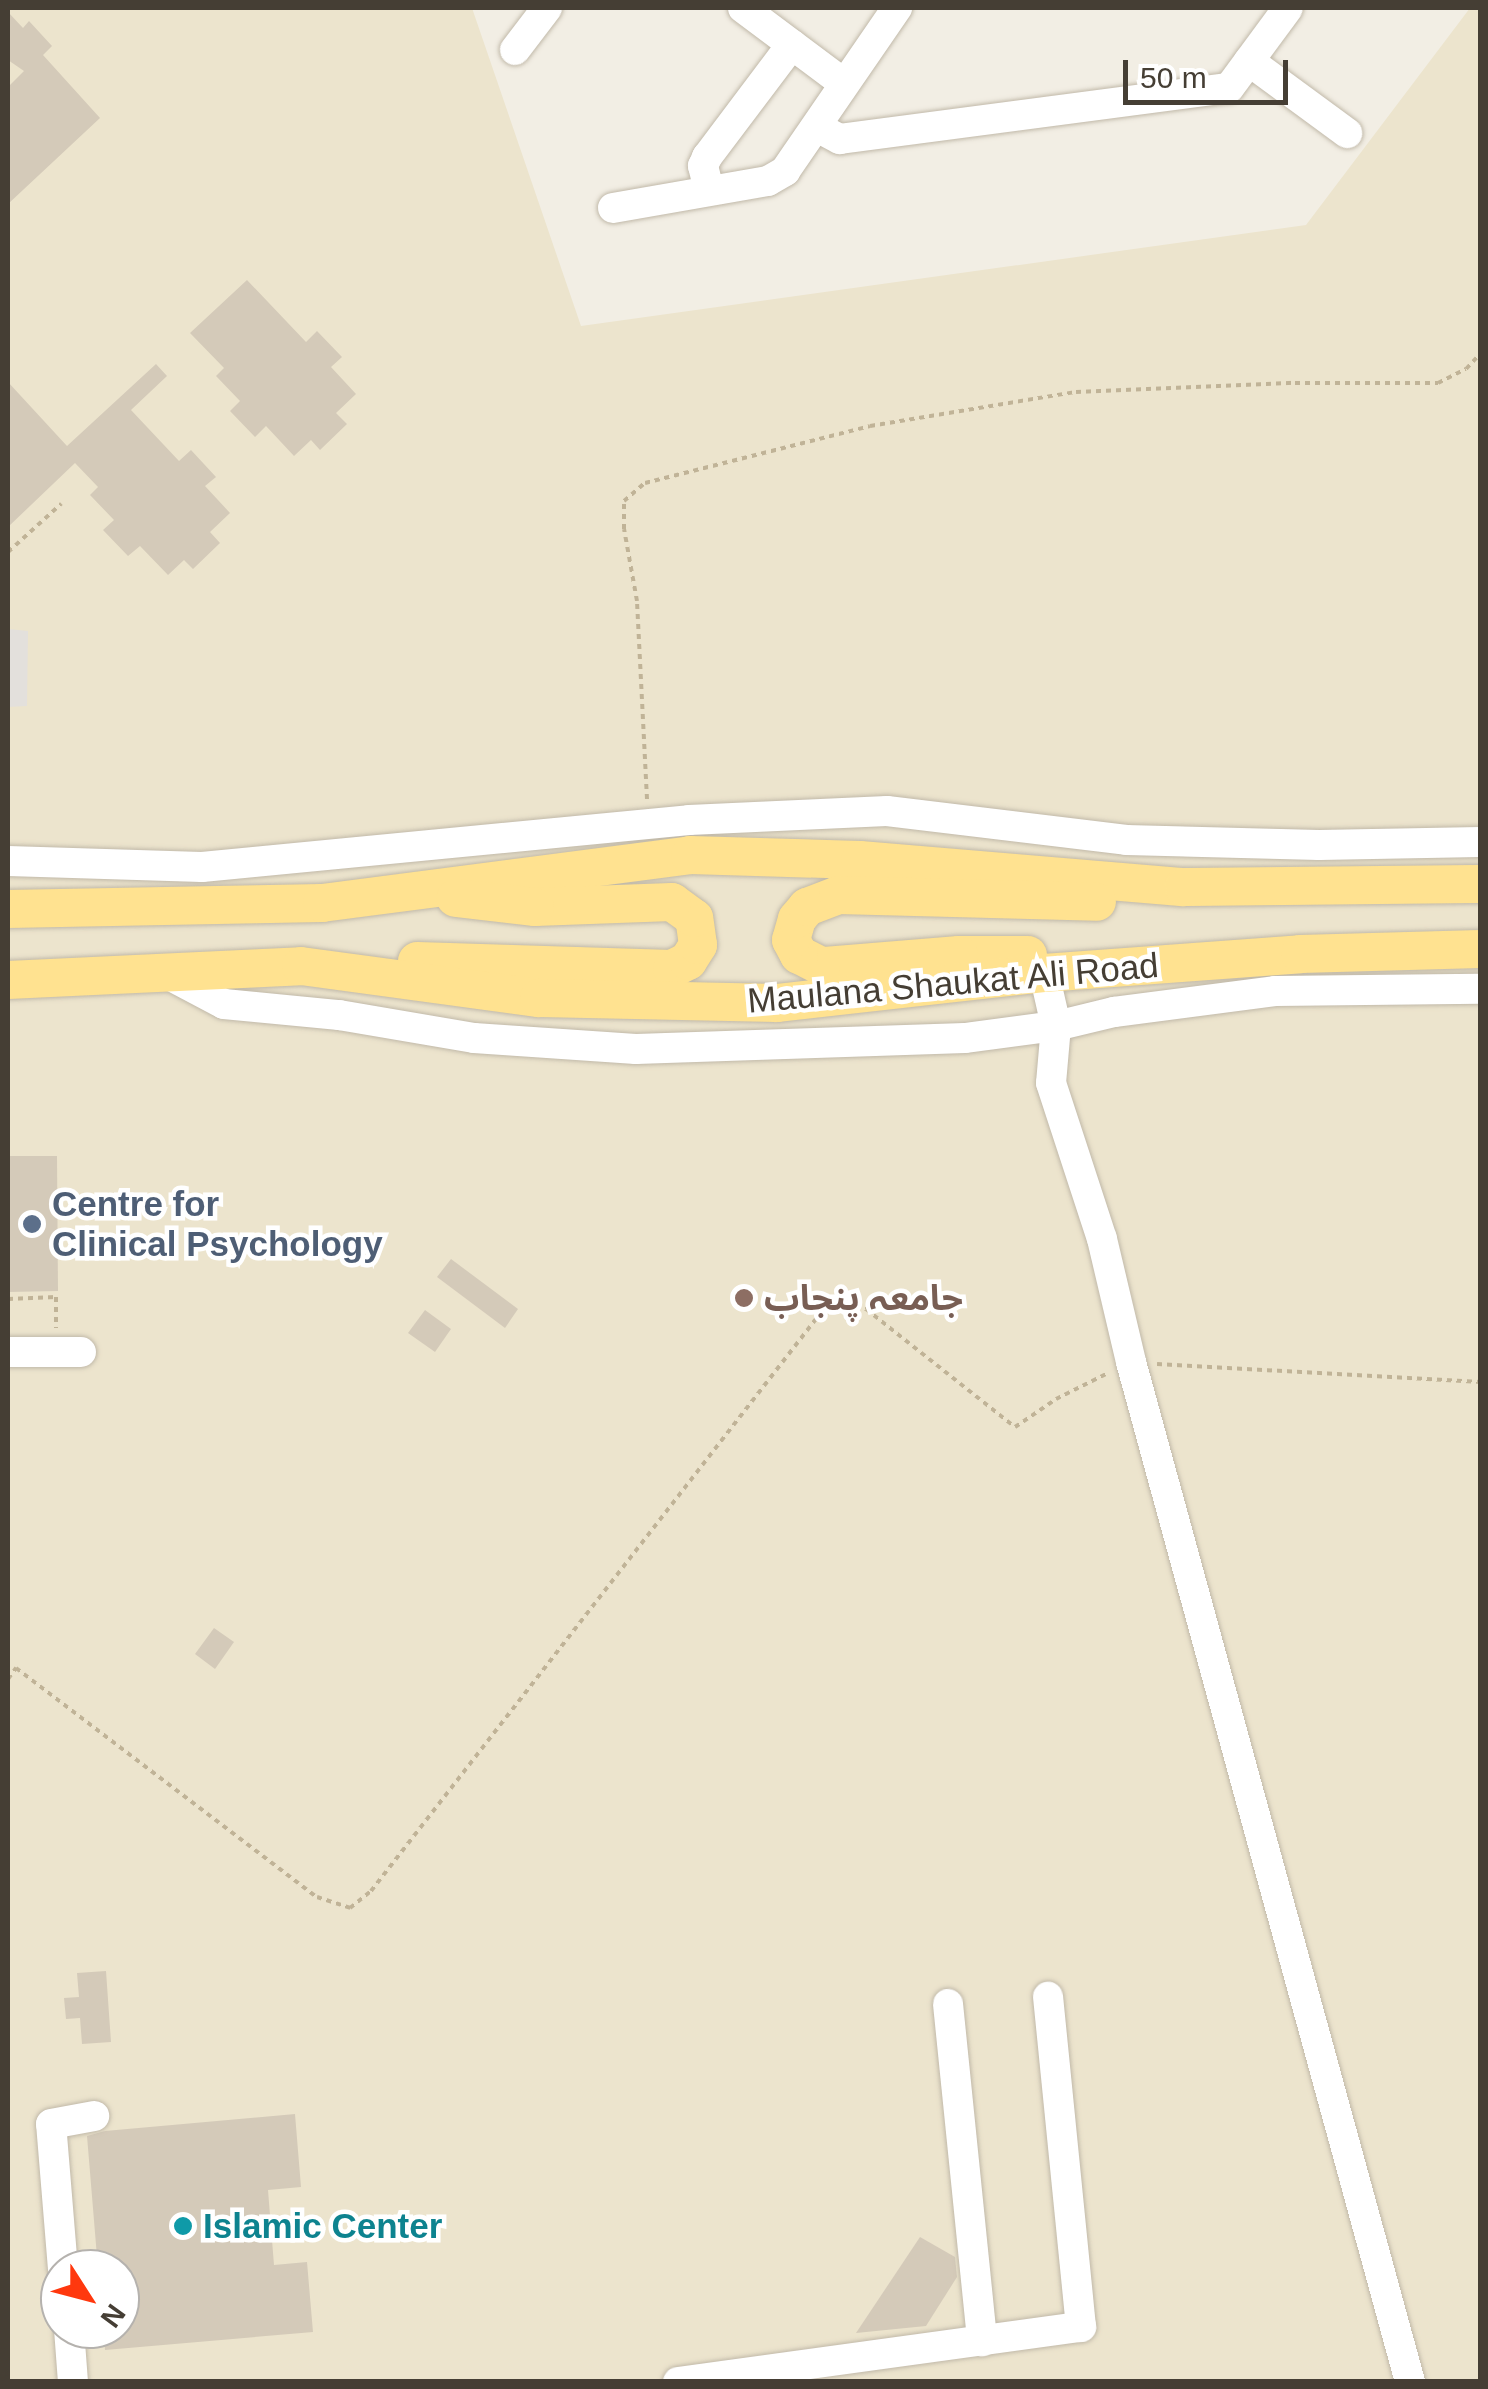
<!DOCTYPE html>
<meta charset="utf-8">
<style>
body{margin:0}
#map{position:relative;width:1488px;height:2389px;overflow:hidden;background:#f2eee4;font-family:Helvetica,"Noto Sans Arabic",sans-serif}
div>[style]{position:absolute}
.education>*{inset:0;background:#ece4cd}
.parking>*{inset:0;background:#e3e0dc}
.building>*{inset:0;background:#d4cab9}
.path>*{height:4px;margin-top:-2px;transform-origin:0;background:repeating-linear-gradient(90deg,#c0b397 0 5px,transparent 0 10px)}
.roads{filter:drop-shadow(0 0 2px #c1b9a9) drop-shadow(0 0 2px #c1b9a9)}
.minor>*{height:30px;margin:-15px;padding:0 15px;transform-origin:15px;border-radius:15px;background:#fff}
.major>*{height:38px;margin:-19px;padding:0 19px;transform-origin:19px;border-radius:19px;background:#ffe290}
.dots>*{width:28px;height:28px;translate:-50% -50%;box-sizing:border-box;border:5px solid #fff;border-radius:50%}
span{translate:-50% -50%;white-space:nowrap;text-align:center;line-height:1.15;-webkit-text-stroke:9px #fff;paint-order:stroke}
.street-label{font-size:35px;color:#453e34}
.service-label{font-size:35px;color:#4e5e75;font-weight:700}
.left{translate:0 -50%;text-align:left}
.education-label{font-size:35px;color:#785e54;font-weight:700}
.culture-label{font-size:35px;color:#0d838f;font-weight:700}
.frame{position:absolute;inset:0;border:10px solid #453e34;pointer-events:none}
.north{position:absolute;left:40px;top:2249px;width:100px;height:100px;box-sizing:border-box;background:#fff;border:2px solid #b5b2ae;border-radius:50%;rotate:126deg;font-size:28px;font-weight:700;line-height:40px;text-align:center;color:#453e34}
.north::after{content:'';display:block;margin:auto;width:35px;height:45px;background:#ff380e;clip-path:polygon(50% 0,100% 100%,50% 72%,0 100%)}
.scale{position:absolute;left:1123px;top:60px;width:165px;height:45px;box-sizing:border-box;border:5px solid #453e34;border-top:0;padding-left:12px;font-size:30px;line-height:35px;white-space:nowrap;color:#453e34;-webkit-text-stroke:8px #fff;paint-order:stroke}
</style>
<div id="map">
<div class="education">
<i style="clip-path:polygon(evenodd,8px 8px,472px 8px,581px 326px,1306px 225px,1470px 8px,1480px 8px,1480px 2381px,8px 2382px,8px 8px,60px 2269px,120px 2269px,120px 2329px,60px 2329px,60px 2269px)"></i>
</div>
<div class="parking">
<i style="clip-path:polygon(8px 629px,28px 631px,27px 706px,8px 707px)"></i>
</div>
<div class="building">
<i style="clip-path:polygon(8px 12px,23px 28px,29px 21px,52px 46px,43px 55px,100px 118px,8px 204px,8px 87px,24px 71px,8px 60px)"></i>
<i style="clip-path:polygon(247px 280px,306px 342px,317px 331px,342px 357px,331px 367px,356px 394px,336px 413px,347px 424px,320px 450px,311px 440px,294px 456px,266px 426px,255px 437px,230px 411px,240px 401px,216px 376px,224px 368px,190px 333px)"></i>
<i style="clip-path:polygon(156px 364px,167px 376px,131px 410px,179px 461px,191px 450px,216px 477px,205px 486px,230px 513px,210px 532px,220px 543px,193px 569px,184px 560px,168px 575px,140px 546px,128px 556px,103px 530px,114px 520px,90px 495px,98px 487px,75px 463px,8px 527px,8px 382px,67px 446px)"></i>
<i style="clip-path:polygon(8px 1156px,57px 1156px,58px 1291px,8px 1292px)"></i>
<i style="clip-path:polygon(451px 1259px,518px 1309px,505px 1328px,437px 1277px)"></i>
<i style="clip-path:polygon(425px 1310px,451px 1329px,435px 1352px,408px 1333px)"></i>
<i style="clip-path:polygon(214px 1628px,234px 1642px,215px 1669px,195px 1654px)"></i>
<i style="clip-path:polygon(106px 1971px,111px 2042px,82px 2044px,80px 2018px,66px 2019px,64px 1998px,79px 1997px,77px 1973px)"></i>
<i style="clip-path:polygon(295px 2114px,301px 2187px,268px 2190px,274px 2265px,307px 2262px,313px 2332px,105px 2350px,103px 2329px,120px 2329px,120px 2269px,98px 2269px,87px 2136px,105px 2131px)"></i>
<i style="clip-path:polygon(920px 2237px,955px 2257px,957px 2277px,926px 2326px,856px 2333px)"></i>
</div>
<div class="path">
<i style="left:8px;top:552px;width:72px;rotate:-42.2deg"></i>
<i style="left:647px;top:799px;width:198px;rotate:-92.9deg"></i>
<i style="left:637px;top:601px;width:73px;rotate:-100.2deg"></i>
<i style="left:624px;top:529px;width:28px;rotate:-90deg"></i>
<i style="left:624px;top:501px;width:28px;rotate:-41deg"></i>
<i style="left:645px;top:483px;width:232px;rotate:-14.2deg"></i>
<i style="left:870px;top:426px;width:209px;rotate:-9.4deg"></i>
<i style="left:1076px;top:392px;width:219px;rotate:-2.4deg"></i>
<i style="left:1295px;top:383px;width:143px"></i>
<i style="left:1438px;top:383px;width:31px;rotate:-27deg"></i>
<i style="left:1466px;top:369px;width:21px;rotate:-47deg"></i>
<i style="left:8px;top:1299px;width:48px;rotate:-2.4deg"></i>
<i style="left:56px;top:1297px;width:31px;rotate:90deg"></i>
<i style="left:1157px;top:1364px;width:324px;rotate:3.2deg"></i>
<i style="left:8px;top:1679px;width:14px;rotate:-54deg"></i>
<i style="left:16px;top:1668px;width:378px;rotate:37.3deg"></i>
<i style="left:317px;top:1897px;width:35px;rotate:18deg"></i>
<i style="left:350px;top:1908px;width:27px;rotate:-39deg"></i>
<i style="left:371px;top:1891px;width:736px;rotate:-52.12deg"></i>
<i style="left:823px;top:1310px;width:24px;rotate:-19deg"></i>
<i style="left:846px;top:1302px;width:21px;rotate:19deg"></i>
<i style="left:866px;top:1309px;width:190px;rotate:38.4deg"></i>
<i style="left:1015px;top:1427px;width:50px;rotate:-34.3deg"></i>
<i style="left:1056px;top:1399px;width:56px;rotate:-26.6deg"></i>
</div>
<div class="roads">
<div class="minor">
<i style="left:743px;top:8px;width:124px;rotate:36.8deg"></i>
<i style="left:515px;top:50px;width:53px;rotate:-52.7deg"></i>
<i style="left:1249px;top:61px;width:122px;rotate:36.3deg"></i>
<i style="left:817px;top:127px;width:26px;rotate:28deg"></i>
<i style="left:840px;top:139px;width:392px;rotate:-7.5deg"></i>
<i style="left:1229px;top:88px;width:99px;rotate:-53.6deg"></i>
<i style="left:709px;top:190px;width:25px;rotate:-104deg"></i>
<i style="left:703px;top:166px;width:10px;rotate:-66deg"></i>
<i style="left:707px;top:157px;width:141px;rotate:-53deg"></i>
<i style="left:613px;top:208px;width:157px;rotate:-9.9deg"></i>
<i style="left:768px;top:181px;width:20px;rotate:-30deg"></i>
<i style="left:785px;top:171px;width:198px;rotate:-55.5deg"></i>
<i style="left:8px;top:861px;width:194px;rotate:1.8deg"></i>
<i style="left:202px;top:867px;width:489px;rotate:-5.5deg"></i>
<i style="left:689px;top:820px;width:198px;rotate:-2.6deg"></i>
<i style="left:887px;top:811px;width:241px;rotate:6.9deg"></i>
<i style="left:1126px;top:840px;width:193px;rotate:1.5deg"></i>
<i style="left:1319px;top:845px;width:161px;rotate:-1.1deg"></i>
<i style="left:1044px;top:973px;width:54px;rotate:77.2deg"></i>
<i style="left:1056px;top:1026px;width:57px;rotate:95deg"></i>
<i style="left:1051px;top:1083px;width:164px;rotate:71.9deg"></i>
<i style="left:1102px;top:1239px;width:126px;rotate:76.7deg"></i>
<i style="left:1131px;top:1362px;width:1057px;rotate:74.7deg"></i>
<i style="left:169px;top:975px;width:62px;rotate:27.8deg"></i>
<i style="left:224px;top:1004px;width:116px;rotate:5.5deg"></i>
<i style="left:339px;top:1015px;width:137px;rotate:9.7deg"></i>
<i style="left:474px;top:1038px;width:162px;rotate:3.9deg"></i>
<i style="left:636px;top:1049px;width:329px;rotate:-1.9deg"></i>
<i style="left:965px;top:1038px;width:92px;rotate:-7.5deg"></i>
<i style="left:1056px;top:1026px;width:60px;rotate:-13.6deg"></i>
<i style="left:1114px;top:1012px;width:162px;rotate:-7.4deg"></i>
<i style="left:1275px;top:991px;width:205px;rotate:-0.6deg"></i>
<i style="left:8px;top:1352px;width:73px"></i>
<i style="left:948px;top:2004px;width:339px;rotate:84.2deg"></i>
<i style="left:63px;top:2269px;width:145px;rotate:-94.7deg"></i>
<i style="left:51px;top:2124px;width:44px;rotate:-10.5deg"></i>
<i style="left:69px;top:2329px;width:53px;rotate:85.7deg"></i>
<i style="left:678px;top:2382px;width:407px;rotate:-7.8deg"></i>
<i style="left:1081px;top:2327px;width:332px;rotate:-95.7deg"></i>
</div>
<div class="major">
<i style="left:8px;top:909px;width:314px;rotate:-1.1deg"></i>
<i style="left:322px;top:903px;width:371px;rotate:-7.4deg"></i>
<i style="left:690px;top:855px;width:170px;rotate:1.7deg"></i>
<i style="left:860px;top:860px;width:325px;rotate:4.8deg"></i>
<i style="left:1184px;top:887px;width:296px;rotate:-0.6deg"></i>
<i style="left:1028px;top:955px;width:69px;rotate:180deg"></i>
<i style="left:959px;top:955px;width:138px;rotate:175.4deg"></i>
<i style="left:821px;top:966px;width:25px;rotate:-153deg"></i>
<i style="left:799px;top:955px;width:17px;rotate:-118deg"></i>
<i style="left:791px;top:940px;width:22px;rotate:-74deg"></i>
<i style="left:797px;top:919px;width:16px;rotate:-50deg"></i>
<i style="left:807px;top:907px;width:33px;rotate:-21deg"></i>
<i style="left:838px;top:895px;width:259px;rotate:1.5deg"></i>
<i style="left:417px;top:961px;width:255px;rotate:1.8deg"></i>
<i style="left:672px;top:969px;width:18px;rotate:-27deg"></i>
<i style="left:688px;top:961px;width:19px;rotate:-58deg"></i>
<i style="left:698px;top:945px;width:27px;rotate:-98deg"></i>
<i style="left:694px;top:918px;width:27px;rotate:-144deg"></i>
<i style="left:672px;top:902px;width:137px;rotate:177.9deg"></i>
<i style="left:535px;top:907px;width:80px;rotate:-173.5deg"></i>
<i style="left:8px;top:980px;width:293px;rotate:-2.7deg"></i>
<i style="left:301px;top:966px;width:240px;rotate:7.7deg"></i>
<i style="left:539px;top:998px;width:238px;rotate:1.2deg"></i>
<i style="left:777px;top:1003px;width:269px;rotate:-6.4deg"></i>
<i style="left:1044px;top:973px;width:257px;rotate:-4.2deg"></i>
<i style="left:1300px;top:954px;width:180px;rotate:-1.6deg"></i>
</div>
</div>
<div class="dots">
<i style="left:32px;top:1224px;background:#5c6f8a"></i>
<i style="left:744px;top:1298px;background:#8d6e63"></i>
<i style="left:183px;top:2226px;background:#0f9aa8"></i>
</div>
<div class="street-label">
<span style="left:953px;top:983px;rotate:-5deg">Maulana Shaukat Ali Road</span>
</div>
<div class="service-label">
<span class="left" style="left:52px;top:1224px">Centre for<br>Clinical Psychology</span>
</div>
<div class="education-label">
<span class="left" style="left:764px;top:1298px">جامعہ پنجاب</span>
</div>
<div class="culture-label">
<span class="left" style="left:203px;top:2226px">Islamic Center</span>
</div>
<div class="frame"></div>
<div class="north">N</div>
<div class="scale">50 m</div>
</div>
